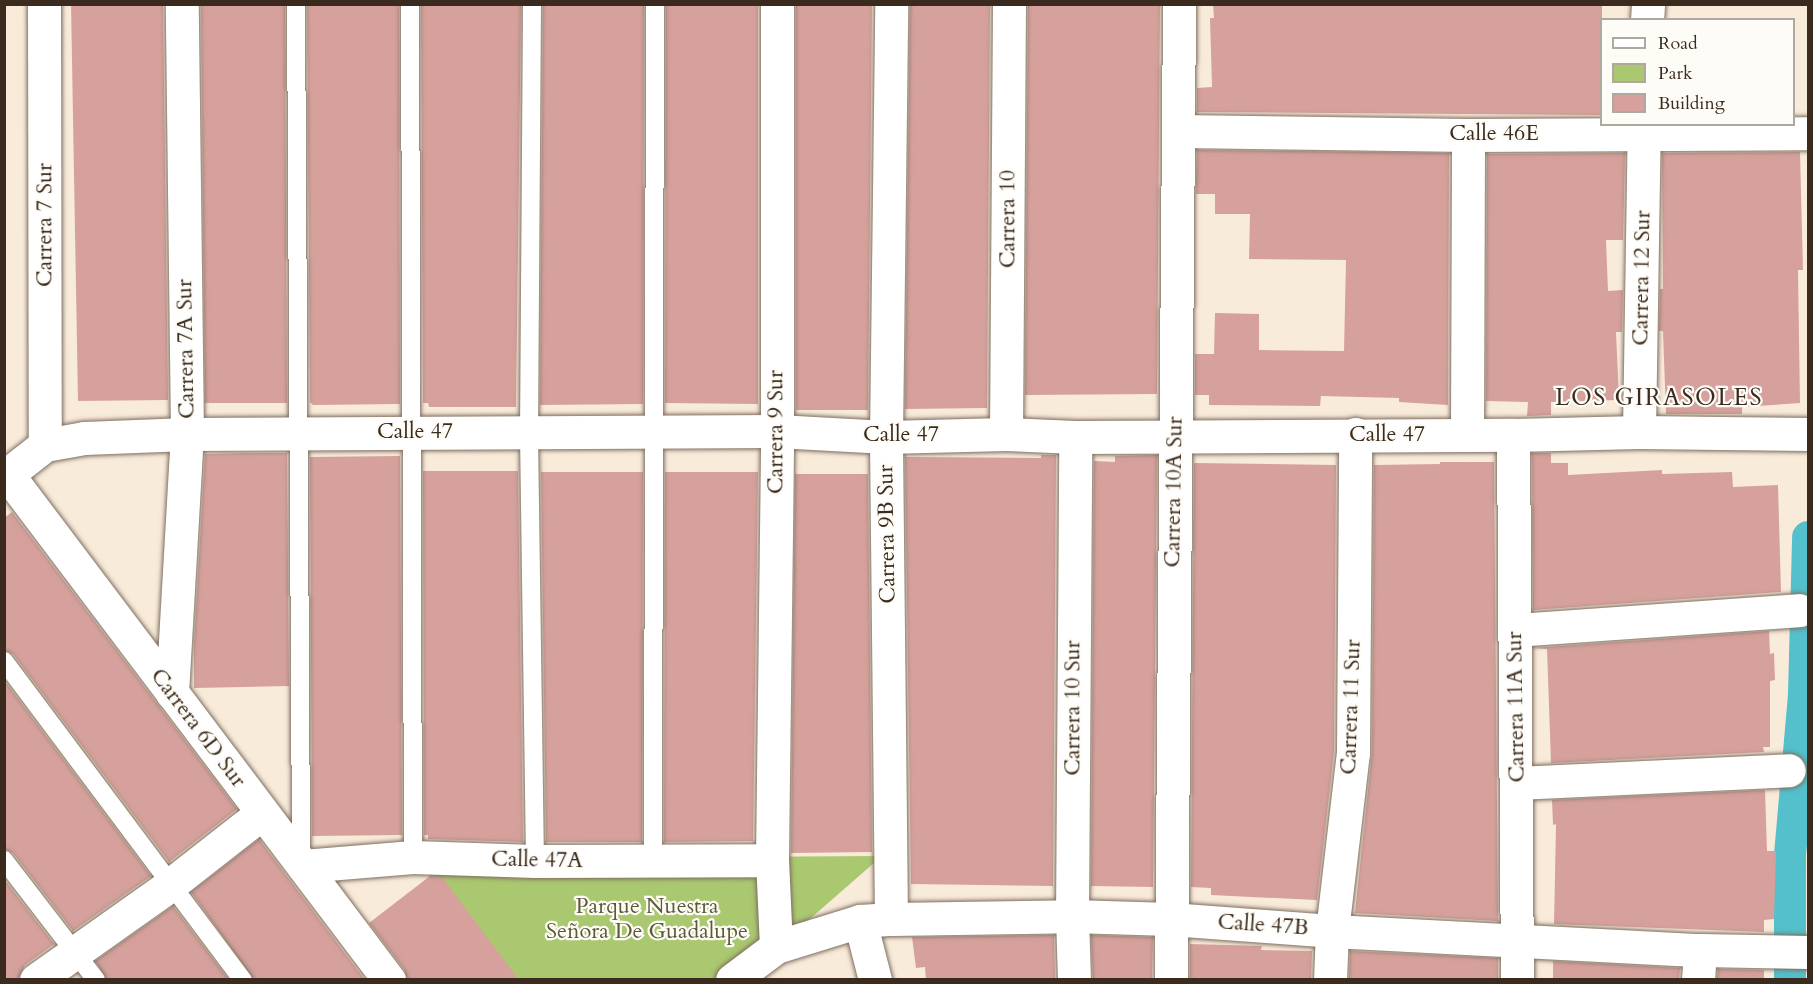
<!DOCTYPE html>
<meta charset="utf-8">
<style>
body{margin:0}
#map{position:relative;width:1813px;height:984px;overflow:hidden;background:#f9ebda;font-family:Cardo,serif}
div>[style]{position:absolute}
.green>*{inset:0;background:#aac86f}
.canal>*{height:32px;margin:-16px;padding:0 16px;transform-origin:16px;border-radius:16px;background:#53c0cb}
.building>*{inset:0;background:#d6a19c}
.roads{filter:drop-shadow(0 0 2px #7e6e60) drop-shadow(0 0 2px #7e6e60)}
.service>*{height:18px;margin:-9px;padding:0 9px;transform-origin:9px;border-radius:9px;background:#fff}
.minor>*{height:33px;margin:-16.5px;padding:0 16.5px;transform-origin:16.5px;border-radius:16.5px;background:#fff}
span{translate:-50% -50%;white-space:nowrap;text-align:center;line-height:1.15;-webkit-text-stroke:4.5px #fdfcf7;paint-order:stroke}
.street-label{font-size:22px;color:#3b2a1e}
.park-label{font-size:22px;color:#5c5936}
.neighbourhood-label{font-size:24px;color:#3b2a1e;letter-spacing:1.5px}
.frame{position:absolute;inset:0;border:6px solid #3b2a1e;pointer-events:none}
.legend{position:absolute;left:1600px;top:18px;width:195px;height:108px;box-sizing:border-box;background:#fdfcf7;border:2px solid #afa8a0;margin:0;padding:8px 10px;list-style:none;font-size:18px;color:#3b2a1e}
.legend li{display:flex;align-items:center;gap:12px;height:30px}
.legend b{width:30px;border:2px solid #afa8a0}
</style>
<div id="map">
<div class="green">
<i style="clip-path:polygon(882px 856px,812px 917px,728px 980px,514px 979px,415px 859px)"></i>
</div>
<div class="canal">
<i style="left:1790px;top:980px;width:125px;rotate:-90deg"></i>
<i style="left:1790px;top:855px;width:162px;rotate:-85deg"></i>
<i style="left:1804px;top:694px;width:157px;rotate:-88.5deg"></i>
</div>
<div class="building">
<i style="clip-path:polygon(71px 4px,163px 4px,168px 400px,78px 401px)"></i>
<i style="clip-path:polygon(201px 4px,285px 4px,287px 403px,205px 403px)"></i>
<i style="clip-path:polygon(307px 4px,399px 4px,400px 404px,313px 405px,310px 402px)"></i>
<i style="clip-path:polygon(421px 4px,521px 4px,516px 407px,429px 407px,428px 403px,423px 403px)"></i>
<i style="clip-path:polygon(543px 4px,644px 4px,643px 404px,540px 405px)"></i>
<i style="clip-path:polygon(666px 4px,758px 4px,758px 404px,665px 403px)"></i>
<i style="clip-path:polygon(796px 4px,872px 4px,868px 410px,796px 410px)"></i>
<i style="clip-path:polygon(910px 4px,990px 4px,987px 408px,905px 409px)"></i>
<i style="clip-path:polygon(1160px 4px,1157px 394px,1025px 395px,1028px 5px)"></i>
<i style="clip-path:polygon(1213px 4px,1602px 4px,1602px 115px,1197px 112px,1197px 88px,1212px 87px,1210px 18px,1214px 18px)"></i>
<i style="clip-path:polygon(1197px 150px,1449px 153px,1448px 405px,1399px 402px,1399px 398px,1321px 396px,1320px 406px,1209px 405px,1209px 395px,1195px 395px,1195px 354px,1214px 354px,1215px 313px,1259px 314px,1259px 350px,1344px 351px,1346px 260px,1249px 259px,1250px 214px,1215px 214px,1215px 194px,1196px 194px)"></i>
<i style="clip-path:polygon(1800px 152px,1803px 270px,1798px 270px,1800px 403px,1742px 407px,1742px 414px,1666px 414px,1663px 331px,1659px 331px,1660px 289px,1663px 289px,1662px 153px)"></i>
<i style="clip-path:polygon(1625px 153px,1623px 240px,1606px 240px,1608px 291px,1623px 290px,1622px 332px,1616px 332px,1619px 400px,1551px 402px,1551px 415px,1527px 416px,1528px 402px,1486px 401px,1487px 154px)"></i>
<i style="clip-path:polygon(244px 453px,287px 453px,289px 686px,194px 688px,194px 644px,205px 454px)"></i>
<i style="clip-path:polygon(1532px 453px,1551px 453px,1551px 463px,1568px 463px,1568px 475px,1662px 470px,1662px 474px,1732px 472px,1733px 487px,1778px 485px,1781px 592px,1533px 610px)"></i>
<i style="clip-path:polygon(1041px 455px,1056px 455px,1053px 886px,911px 884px,905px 457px,1041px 458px)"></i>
<i style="clip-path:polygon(1157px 455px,1153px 887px,1091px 886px,1094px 461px,1115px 462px,1115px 456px)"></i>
<i style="clip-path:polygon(400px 456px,402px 835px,312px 836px,310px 457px)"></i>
<i style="clip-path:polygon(1440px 462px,1494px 462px,1498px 921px,1355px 913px,1372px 753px,1374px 465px,1440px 464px)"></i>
<i style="clip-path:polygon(1194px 463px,1336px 465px,1334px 752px,1317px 900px,1211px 895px,1211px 888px,1191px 887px)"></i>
<i style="clip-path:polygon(423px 471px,518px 471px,523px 842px,428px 839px,428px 835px,424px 835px)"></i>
<i style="clip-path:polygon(541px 472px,643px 472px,642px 842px,546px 842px)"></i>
<i style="clip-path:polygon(665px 472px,758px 472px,753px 841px,664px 842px)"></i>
<i style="clip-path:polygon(795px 474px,868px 474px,872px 852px,791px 853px)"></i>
<i style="clip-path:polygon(12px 512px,237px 809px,169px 862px,13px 654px,4px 650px,4px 518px)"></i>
<i style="clip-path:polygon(1769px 631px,1770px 654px,1774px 653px,1775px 680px,1770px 681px,1770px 747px,1763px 747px,1764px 752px,1551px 763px,1547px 649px,1533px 648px)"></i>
<i style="clip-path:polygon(4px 680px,151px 876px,73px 931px,13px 853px,4px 849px)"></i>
<i style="clip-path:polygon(1765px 790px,1767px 851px,1776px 851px,1774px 919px,1764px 920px,1764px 932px,1554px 924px,1556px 824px,1553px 825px,1552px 800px)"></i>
<i style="clip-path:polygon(259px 839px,365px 980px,254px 980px,191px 892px)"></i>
<i style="clip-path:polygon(430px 876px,442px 877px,519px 980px,407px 980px,404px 969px,369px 923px)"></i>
<i style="clip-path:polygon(4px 879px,54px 944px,25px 965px,18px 980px,4px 980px)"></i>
<i style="clip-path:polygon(173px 906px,229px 980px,107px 980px,95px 961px)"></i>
<i style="clip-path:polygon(1054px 935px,1055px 980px,926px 980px,925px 967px,916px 968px,912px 937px)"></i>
<i style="clip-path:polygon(1091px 935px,1153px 937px,1152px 980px,1093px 980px)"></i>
<i style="clip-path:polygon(1190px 944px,1262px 946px,1261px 950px,1312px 951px,1311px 979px,1190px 980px)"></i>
<i style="clip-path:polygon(1350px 951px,1498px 958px,1498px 980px,1349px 979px)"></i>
<i style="clip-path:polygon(1553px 961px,1680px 968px,1679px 980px,1553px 980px)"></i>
<i style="clip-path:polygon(1718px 969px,1764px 970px,1764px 980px,1717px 980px)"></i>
</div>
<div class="roads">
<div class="service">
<i style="left:296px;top:4px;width:854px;rotate:89.66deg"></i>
<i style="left:410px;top:4px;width:853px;rotate:89.8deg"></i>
<i style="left:532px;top:4px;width:429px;rotate:90.4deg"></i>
<i style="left:529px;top:433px;width:428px;rotate:89.2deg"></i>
<i style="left:4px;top:661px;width:399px;rotate:53.2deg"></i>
<i style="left:4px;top:860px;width:151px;rotate:52.5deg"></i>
<i style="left:653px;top:861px;width:857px;rotate:-89.87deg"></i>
</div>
<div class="minor">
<i style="left:44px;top:4px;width:441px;rotate:89.9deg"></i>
<i style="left:1647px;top:20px;width:16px;rotate:-86deg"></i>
<i style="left:1179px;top:131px;width:289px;rotate:0.8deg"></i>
<i style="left:1468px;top:135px;width:340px;rotate:-0.3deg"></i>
<i style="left:1639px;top:432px;width:308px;rotate:-89.1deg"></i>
<i style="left:1006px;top:434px;width:430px;rotate:-89.6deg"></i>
<i style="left:1467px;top:435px;width:300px;rotate:-89.8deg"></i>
<i style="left:1513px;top:435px;width:545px;rotate:89.58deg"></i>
<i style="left:8px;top:475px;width:633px;rotate:52.97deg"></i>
<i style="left:4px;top:477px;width:52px;rotate:-38deg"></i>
<i style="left:45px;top:445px;width:40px;rotate:-10deg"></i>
<i style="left:84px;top:438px;width:103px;rotate:-2.2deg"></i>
<i style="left:187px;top:434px;width:590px;rotate:-0.29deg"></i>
<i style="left:777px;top:431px;width:109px;rotate:3.2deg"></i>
<i style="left:886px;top:437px;width:120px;rotate:-1.4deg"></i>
<i style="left:1006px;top:434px;width:69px;rotate:2.5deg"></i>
<i style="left:1075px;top:437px;width:438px;rotate:-0.3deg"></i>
<i style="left:1513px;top:435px;width:126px;rotate:-1.4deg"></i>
<i style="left:1639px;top:432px;width:169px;rotate:0.7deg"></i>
<i style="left:1516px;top:630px;width:284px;rotate:-4deg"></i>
<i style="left:172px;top:693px;width:259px;rotate:-86.7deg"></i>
<i style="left:187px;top:434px;width:430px;rotate:-90.7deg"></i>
<i style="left:1517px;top:783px;width:272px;rotate:-2.7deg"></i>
<i style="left:303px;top:866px;width:110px;rotate:-4.7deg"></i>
<i style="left:413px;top:857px;width:122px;rotate:1.9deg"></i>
<i style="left:535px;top:861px;width:237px;rotate:-0.2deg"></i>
<i style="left:891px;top:919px;width:482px;rotate:-90.6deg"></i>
<i style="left:886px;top:437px;width:433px;rotate:-89.3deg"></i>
<i style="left:860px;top:921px;width:61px;rotate:75.7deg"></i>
<i style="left:776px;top:947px;width:87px;rotate:-92.6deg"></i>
<i style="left:772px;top:860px;width:429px;rotate:-89.3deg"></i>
<i style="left:777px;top:431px;width:427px;rotate:-90deg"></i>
<i style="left:36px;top:980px;width:164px;rotate:-35.3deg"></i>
<i style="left:170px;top:885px;width:117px;rotate:-38deg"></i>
<i style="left:732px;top:980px;width:55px;rotate:-36.9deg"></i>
<i style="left:776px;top:947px;width:88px;rotate:-17.2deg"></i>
<i style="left:860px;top:921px;width:31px;rotate:-4deg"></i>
<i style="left:891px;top:919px;width:181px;rotate:-0.9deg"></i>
<i style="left:1072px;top:916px;width:98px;rotate:1.8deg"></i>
<i style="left:1170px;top:919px;width:162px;rotate:4.2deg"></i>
<i style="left:1332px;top:931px;width:368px;rotate:3deg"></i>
<i style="left:1700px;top:950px;width:108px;rotate:1.1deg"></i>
<i style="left:1074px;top:980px;width:64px;rotate:-91.8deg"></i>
<i style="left:1072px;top:916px;width:479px;rotate:-89.6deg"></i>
<i style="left:1171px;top:980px;width:976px;rotate:-89.53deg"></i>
<i style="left:1330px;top:980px;width:49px;rotate:-87.7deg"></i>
<i style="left:1332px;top:931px;width:179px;rotate:-83.3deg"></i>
<i style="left:1353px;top:753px;width:319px;rotate:-89.6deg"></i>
<i style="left:1698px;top:980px;width:30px;rotate:-86deg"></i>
</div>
</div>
<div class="street-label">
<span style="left:1494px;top:134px">Calle 46E</span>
<span style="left:1008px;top:219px;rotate:-90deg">Carrera 10</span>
<span style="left:45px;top:225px;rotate:-90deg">Carrera 7 Sur</span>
<span style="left:1642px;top:278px;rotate:-89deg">Carrera 12 Sur</span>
<span style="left:186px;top:349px;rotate:-91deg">Carrera 7A Sur</span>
<span style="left:415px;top:432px">Calle 47</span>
<span style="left:776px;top:432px;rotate:-90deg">Carrera 9 Sur</span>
<span style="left:901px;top:435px">Calle 47</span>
<span style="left:1387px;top:435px">Calle 47</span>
<span style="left:1174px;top:492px;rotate:-89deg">Carrera 10A Sur</span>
<span style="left:887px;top:534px;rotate:-91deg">Carrera 9B Sur</span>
<span style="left:1351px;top:707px;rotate:-88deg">Carrera 11 Sur</span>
<span style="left:1516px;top:707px;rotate:-91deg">Carrera 11A Sur</span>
<span style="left:1073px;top:708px;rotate:-90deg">Carrera 10 Sur</span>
<span style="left:198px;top:728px;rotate:53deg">Carrera 6D Sur</span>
<span style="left:537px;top:860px;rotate:1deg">Calle 47A</span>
<span style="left:1263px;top:925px;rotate:4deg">Calle 47B</span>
</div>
<div class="park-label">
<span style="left:647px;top:919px">Parque Nuestra<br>Señora De Guadalupe</span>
</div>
<div class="neighbourhood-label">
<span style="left:1659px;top:398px">LOS GIRASOLES</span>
</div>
<div class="frame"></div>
<ul class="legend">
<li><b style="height:8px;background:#fff"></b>Road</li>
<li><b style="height:16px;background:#aac86f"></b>Park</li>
<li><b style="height:16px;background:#d6a19c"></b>Building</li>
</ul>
</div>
